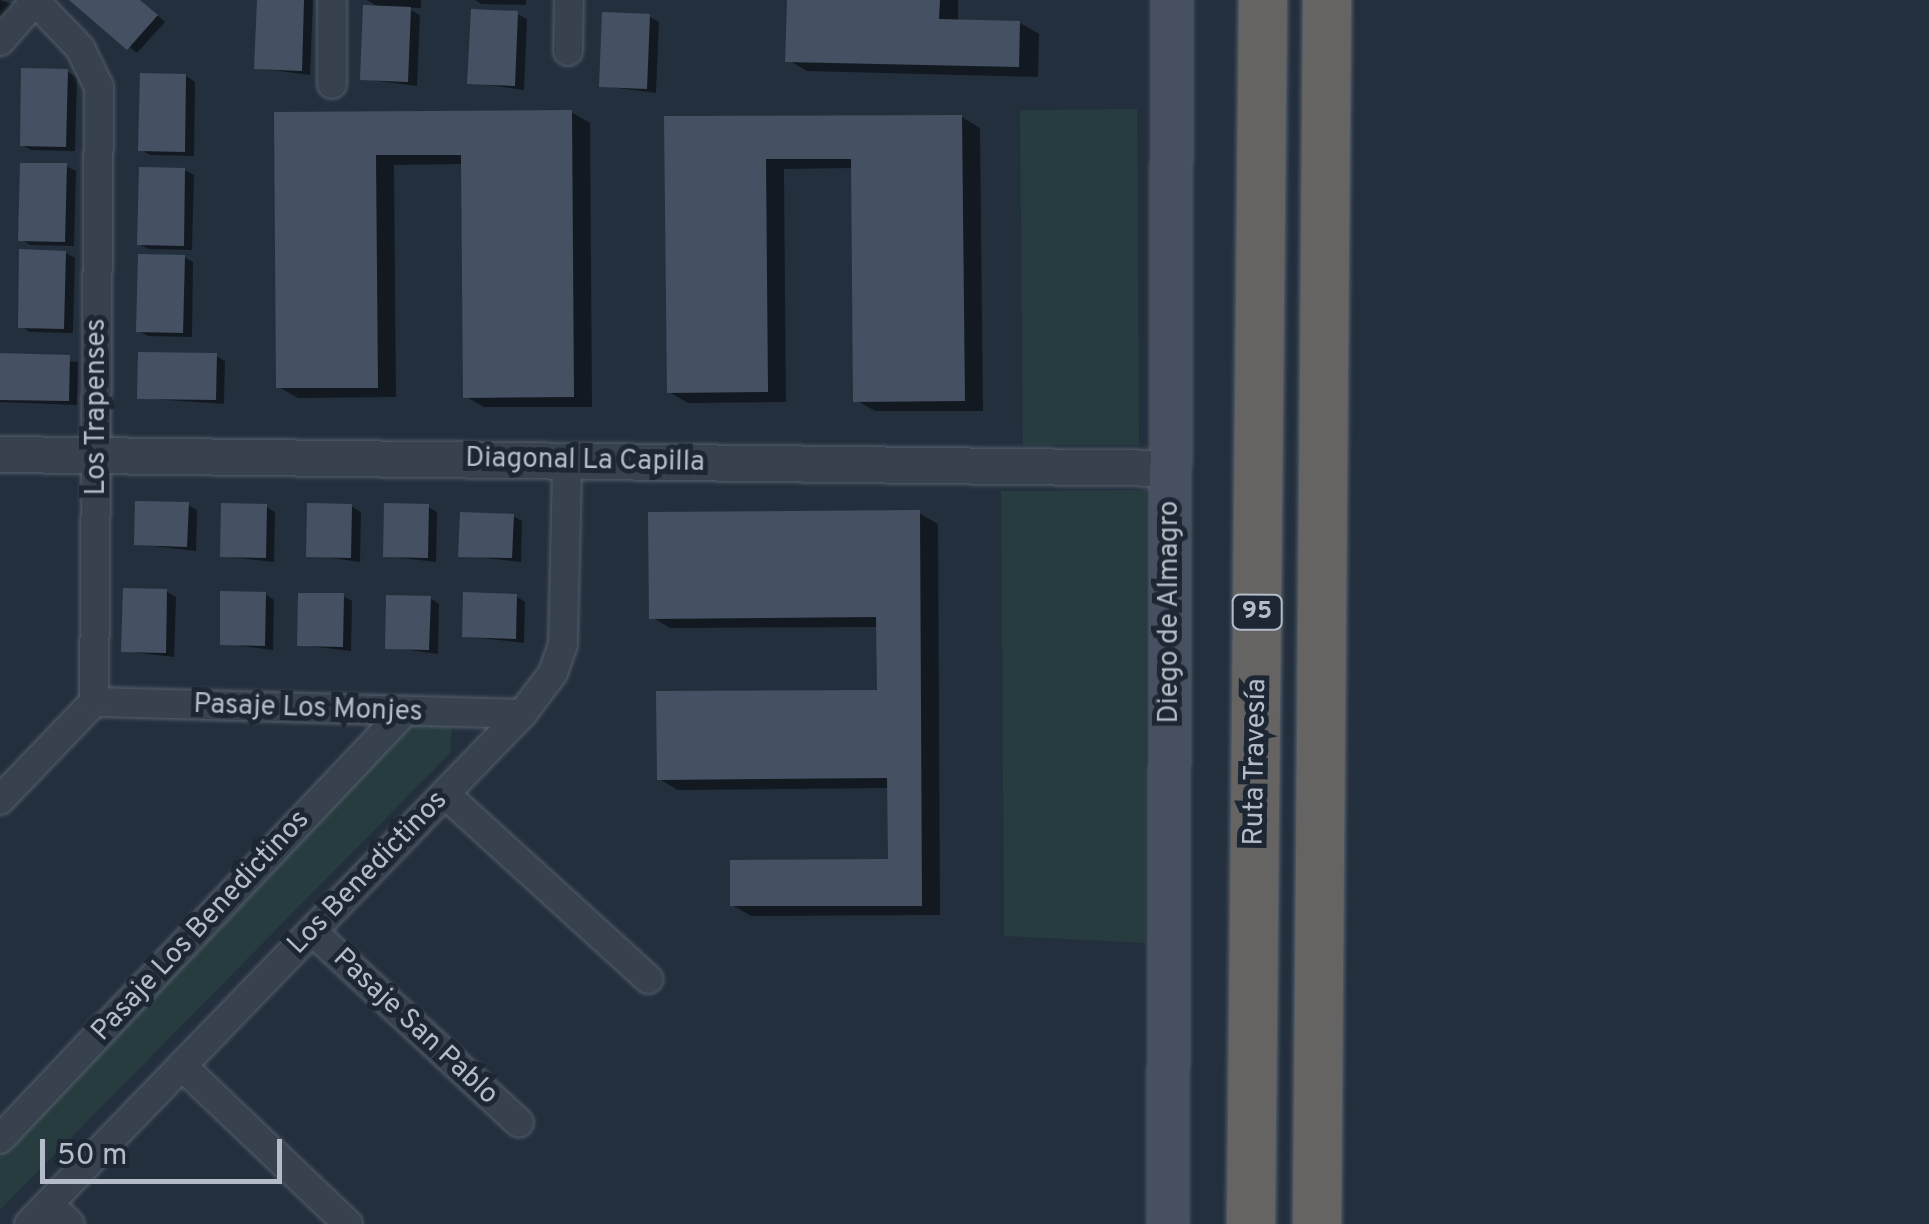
<!DOCTYPE html>
<meta charset="utf-8">
<style>
body{margin:0}
#map{position:relative;width:1929px;height:1224px;overflow:hidden;background:#242f3e;font-family:Overpass,sans-serif}
div>[style]{position:absolute}
.green>*{inset:0;background:#263c3f}
.shadow>*{inset:0;background:#0007}
.building>*{inset:0;background:#455162}
.roads{filter:drop-shadow(0 0 2px #565f6c) drop-shadow(0 0 2px #565f6c)}
.minor>*{height:28px;margin:-14px;padding:0 14px;transform-origin:14px;border-radius:14px;background:#38414e}
.tertiary>*{height:35px;margin:-17.5px;padding:0 17.5px;transform-origin:17.5px;border-radius:17.5px;background:#38414e}
.secondary>*{height:40px;margin:-20px;padding:0 20px;transform-origin:20px;border-radius:20px;background:#465061}
.trunk>*{height:48px;margin:-24px;padding:0 24px;transform-origin:24px;border-radius:24px;background:#656462}
span{translate:-50% -50%;white-space:nowrap;text-align:center;line-height:1.15;-webkit-text-stroke:10px #1d2633;paint-order:stroke}
.shield-label span{padding:2px 8px;background:#1d2633;border:2px solid;border-radius:8px;-webkit-text-stroke-width:0}
.shield-label{font-size:25px;color:#b4bcc9;font-weight:700}
.street-label{font-size:28px;color:#b4bcc9}
.scale{position:absolute;left:40px;top:1139px;width:242px;height:45px;box-sizing:border-box;border:5px solid #b4bcc9;border-top:0;padding-left:12px;font-size:30px;line-height:35px;white-space:nowrap;color:#b4bcc9;-webkit-text-stroke:8px #1d2633;paint-order:stroke}
</style>
<div id="map">
<div class="green">
<i style="clip-path:polygon(1137px 109px,1139px 445px,1023px 445px,1020px 110px)"></i>
<i style="clip-path:polygon(1146px 490px,1145px 943px,1004px 936px,1001px 491px)"></i>
<i style="clip-path:polygon(411px 724px,452px 725px,450px 753px,0 1210px,0 1153px)"></i>
</div>
<div class="shadow">
<i style="clip-path:polygon(0 0,15px 5px,0 22px)"></i>
<i style="clip-path:polygon(73px 0,140px 0,165px 22px,137px 53px)"></i>
<i style="clip-path:polygon(259px 0,313px 0,310px 75px,256px 68px)"></i>
<i style="clip-path:polygon(421px 0,421px 8px,407px 8px,420px 15px,417px 86px,363px 79px,380px 8px,367px 0)"></i>
<i style="clip-path:polygon(475px 0,526px 0,526px 5px,481px 4px)"></i>
<i style="clip-path:polygon(789px 0,958px 0,958px 22px,1020px 23px,1039px 34px,1038px 77px,807px 71px,788px 60px)"></i>
<i style="clip-path:polygon(517px 14px,527px 19px,524px 90px,470px 82px)"></i>
<i style="clip-path:polygon(650px 17px,659px 22px,656px 93px,602px 86px)"></i>
<i style="clip-path:polygon(68px 72px,77px 77px,75px 151px,31px 150px,22px 145px)"></i>
<i style="clip-path:polygon(186px 76px,195px 82px,194px 156px,150px 155px,140px 149px)"></i>
<i style="clip-path:polygon(571px 112px,590px 123px,592px 407px,484px 407px,465px 396px,464px 164px,394px 165px,396px 397px,298px 398px,279px 387px,277px 115px)"></i>
<i style="clip-path:polygon(962px 117px,980px 128px,983px 411px,875px 411px,856px 400px,854px 168px,784px 169px,786px 402px,688px 403px,669px 392px,667px 119px)"></i>
<i style="clip-path:polygon(66px 166px,76px 171px,74px 246px,30px 245px,21px 239px)"></i>
<i style="clip-path:polygon(185px 170px,194px 175px,192px 250px,148px 249px,139px 244px)"></i>
<i style="clip-path:polygon(66px 253px,75px 258px,73px 333px,30px 332px,20px 326px)"></i>
<i style="clip-path:polygon(184px 257px,193px 262px,192px 337px,148px 336px,139px 331px)"></i>
<i style="clip-path:polygon(0 356px,78px 362px,77px 405px,0 402px)"></i>
<i style="clip-path:polygon(216px 356px,225px 361px,224px 404px,140px 398px)"></i>
<i style="clip-path:polygon(188px 505px,197px 510px,196px 551px,136px 544px)"></i>
<i style="clip-path:polygon(351px 506px,361px 512px,360px 562px,309px 555px)"></i>
<i style="clip-path:polygon(266px 507px,275px 512px,274px 562px,223px 556px)"></i>
<i style="clip-path:polygon(428px 507px,437px 512px,436px 562px,385px 556px)"></i>
<i style="clip-path:polygon(919px 513px,938px 524px,940px 915px,751px 916px,732px 905px,891px 862px,890px 788px,678px 790px,659px 779px,879px 692px,879px 627px,670px 628px,652px 617px)"></i>
<i style="clip-path:polygon(513px 516px,522px 521px,521px 562px,461px 555px)"></i>
<i style="clip-path:polygon(167px 592px,176px 597px,174px 657px,124px 651px)"></i>
<i style="clip-path:polygon(265px 594px,274px 600px,273px 650px,222px 643px)"></i>
<i style="clip-path:polygon(343px 596px,352px 601px,351px 651px,300px 645px)"></i>
<i style="clip-path:polygon(516px 596px,525px 602px,524px 643px,464px 636px)"></i>
<i style="clip-path:polygon(430px 598px,439px 604px,438px 654px,387px 647px)"></i>
</div>
<div class="building">
<i style="clip-path:polygon(69px 0,140px 0,158px 15px,127px 50px)"></i>
<i style="clip-path:polygon(257px 0,304px 0,302px 71px,254px 69px)"></i>
<i style="clip-path:polygon(787px 0,940px 0,939px 19px,1020px 21px,1019px 67px,785px 62px)"></i>
<i style="clip-path:polygon(363px 5px,411px 7px,408px 82px,360px 80px)"></i>
<i style="clip-path:polygon(471px 9px,518px 11px,515px 86px,467px 84px)"></i>
<i style="clip-path:polygon(602px 12px,650px 14px,647px 89px,599px 87px)"></i>
<i style="clip-path:polygon(21px 68px,68px 69px,66px 147px,20px 146px)"></i>
<i style="clip-path:polygon(140px 73px,186px 74px,185px 152px,138px 151px)"></i>
<i style="clip-path:polygon(572px 110px,574px 397px,463px 398px,461px 155px,376px 155px,378px 388px,276px 388px,274px 112px)"></i>
<i style="clip-path:polygon(962px 115px,965px 401px,853px 402px,851px 159px,766px 159px,768px 392px,667px 393px,664px 116px)"></i>
<i style="clip-path:polygon(20px 163px,67px 163px,65px 242px,18px 241px)"></i>
<i style="clip-path:polygon(139px 167px,185px 168px,184px 246px,137px 245px)"></i>
<i style="clip-path:polygon(19px 249px,66px 251px,64px 329px,18px 328px)"></i>
<i style="clip-path:polygon(138px 254px,185px 255px,183px 333px,136px 332px)"></i>
<i style="clip-path:polygon(138px 352px,217px 353px,216px 400px,137px 399px)"></i>
<i style="clip-path:polygon(0 353px,70px 355px,69px 401px,0 400px)"></i>
<i style="clip-path:polygon(135px 501px,189px 502px,187px 547px,134px 545px)"></i>
<i style="clip-path:polygon(221px 503px,267px 504px,266px 558px,220px 557px)"></i>
<i style="clip-path:polygon(307px 503px,352px 504px,351px 558px,306px 557px)"></i>
<i style="clip-path:polygon(384px 503px,429px 504px,428px 558px,383px 557px)"></i>
<i style="clip-path:polygon(920px 510px,922px 906px,730px 906px,730px 860px,888px 859px,887px 778px,657px 780px,656px 691px,877px 690px,876px 617px,649px 619px,648px 512px)"></i>
<i style="clip-path:polygon(460px 512px,514px 514px,512px 558px,458px 557px)"></i>
<i style="clip-path:polygon(123px 588px,167px 589px,166px 653px,121px 652px)"></i>
<i style="clip-path:polygon(220px 591px,266px 592px,265px 646px,220px 645px)"></i>
<i style="clip-path:polygon(463px 592px,517px 594px,516px 639px,462px 637px)"></i>
<i style="clip-path:polygon(298px 593px,344px 593px,343px 647px,297px 646px)"></i>
<i style="clip-path:polygon(386px 595px,431px 596px,429px 650px,385px 649px)"></i>
</div>
<div class="roads">
<div class="minor">
<i style="left:0;top:41px;width:55px;rotate:-48.7deg"></i>
<i style="left:568px;top:51px;width:51px;rotate:-88.9deg"></i>
<i style="left:332px;top:84px;width:84px;rotate:-90deg"></i>
<i style="left:94px;top:702px;width:428px;rotate:1.6deg"></i>
<i style="left:445px;top:794px;width:275px;rotate:42.3deg"></i>
<i style="left:0;top:800px;width:136px;rotate:-46.2deg"></i>
<i style="left:94px;top:702px;width:615px;rotate:-89.53deg"></i>
<i style="left:99px;top:87px;width:43px;rotate:-116deg"></i>
<i style="left:80px;top:48px;width:66px;rotate:-133.8deg"></i>
<i style="left:312px;top:931px;width:282px;rotate:42.8deg"></i>
<i style="left:182px;top:1066px;width:229px;rotate:43.6deg"></i>
<i style="left:0;top:1139px;width:586px;rotate:-46.59deg"></i>
<i style="left:49px;top:1204px;width:29px;rotate:44deg"></i>
<i style="left:29px;top:1224px;width:709px;rotate:-45.97deg"></i>
<i style="left:522px;top:714px;width:51px;rotate:-52.9deg"></i>
<i style="left:553px;top:673px;width:31px;rotate:-71deg"></i>
<i style="left:563px;top:644px;width:183px;rotate:-88.7deg"></i>
</div>
<div class="tertiary">
<i style="left:0;top:454px;width:1171px;rotate:0.68deg"></i>
</div>
<div class="secondary">
<i style="left:1168px;top:1224px;width:1224px;rotate:-89.81deg"></i>
</div>
<div class="trunk">
<i style="left:1251px;top:1224px;width:1224px;rotate:-89.44deg"></i>
<i style="left:1317px;top:1224px;width:1224px;rotate:-89.53deg"></i>
</div>
</div>
<div class="shield-label">
<span style="left:1257px;top:612px">95</span>
</div>
<div class="street-label">
<span style="left:97px;top:407px;rotate:-90deg">Los Trapenses</span>
<span style="left:585px;top:461px;rotate:1deg">Diagonal La Capilla</span>
<span style="left:1170px;top:612px;rotate:-90deg">Diego de Almagro</span>
<span style="left:308px;top:709px;rotate:2deg">Pasaje Los Monjes</span>
<span style="left:1256px;top:762px;rotate:-89deg">Ruta Travesía</span>
<span style="left:368px;top:873px;rotate:-46deg">Los Benedictinos</span>
<span style="left:201px;top:926px;rotate:-47deg">Pasaje Los Benedictinos</span>
<span style="left:415px;top:1027px;rotate:43deg">Pasaje San Pablo</span>
</div>
<div class="scale">50 m</div>
</div>
